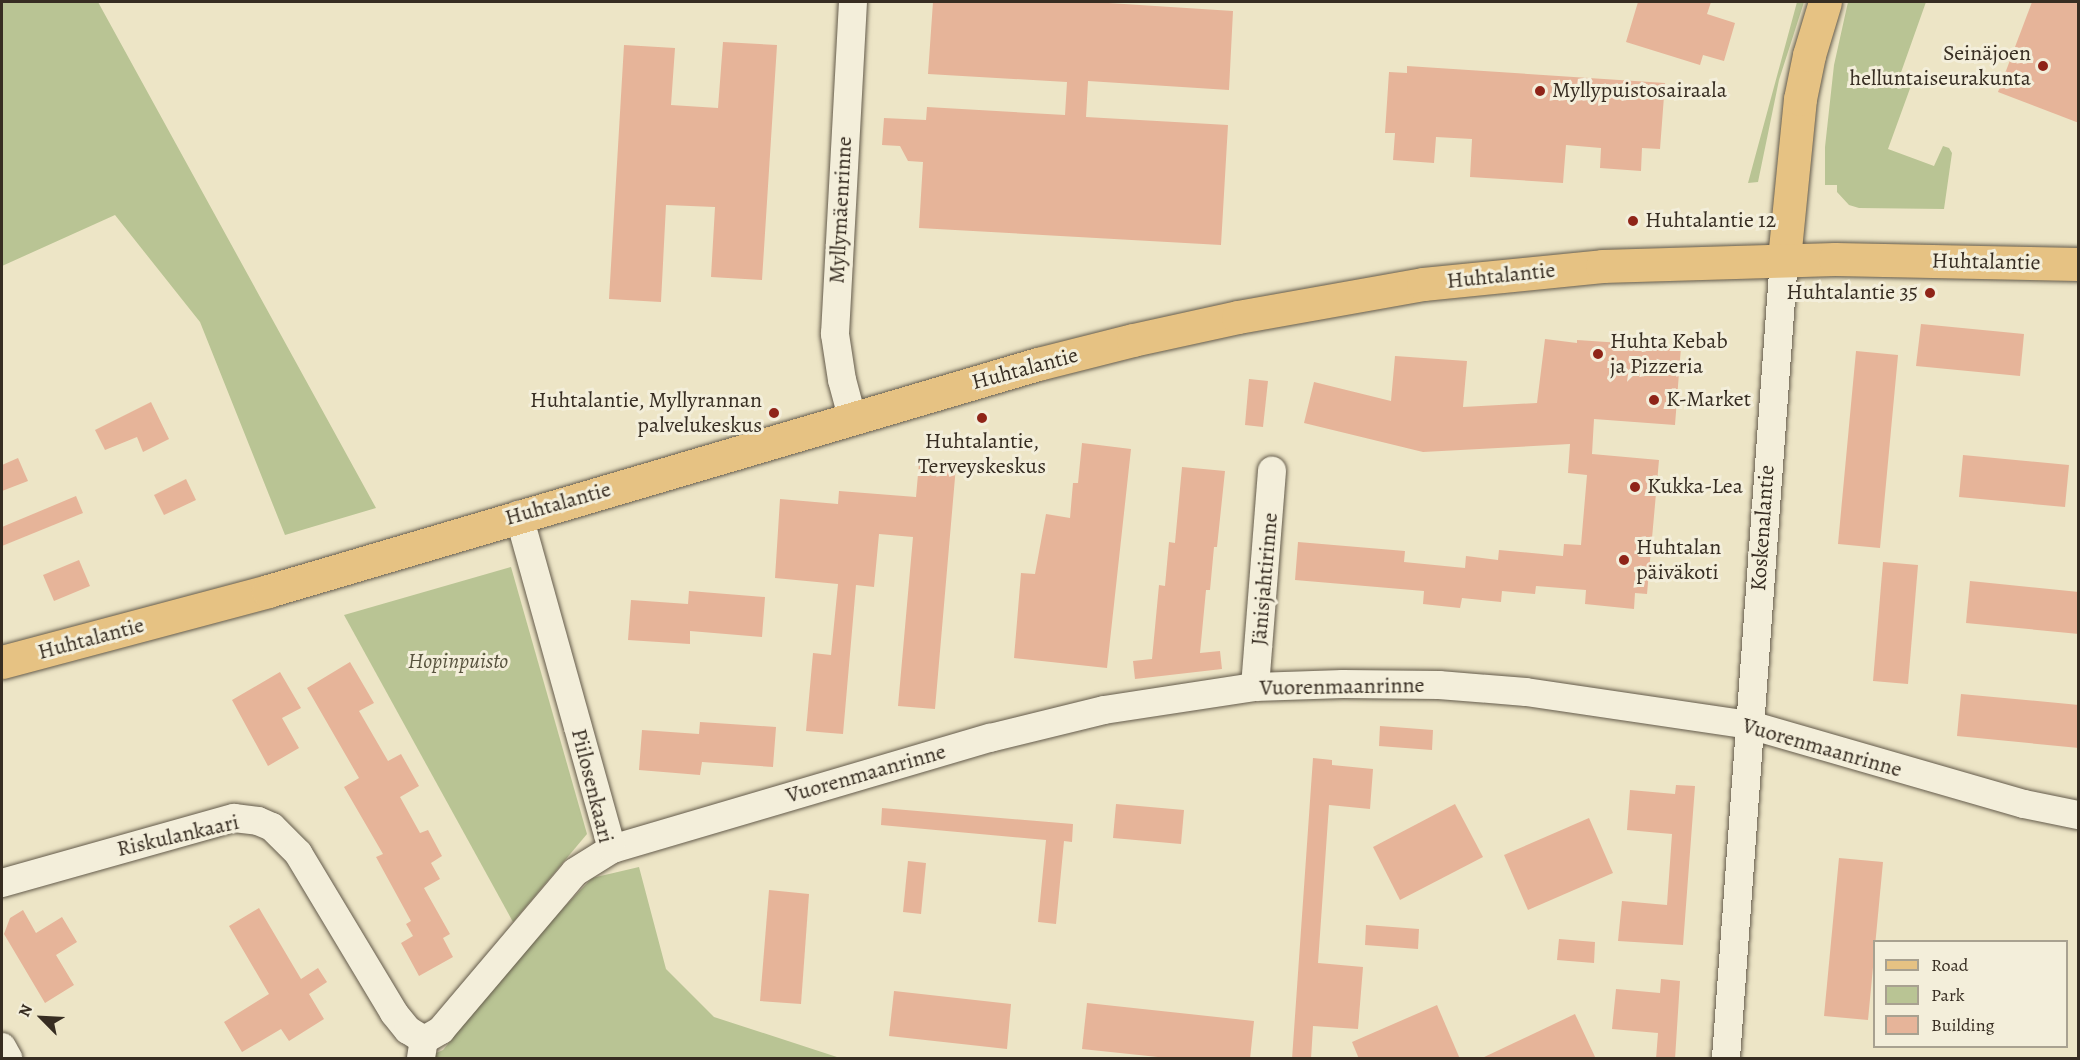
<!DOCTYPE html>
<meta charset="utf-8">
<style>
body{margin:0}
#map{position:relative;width:2080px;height:1060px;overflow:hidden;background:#ede5c6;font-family:Alegreya,serif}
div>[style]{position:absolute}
.green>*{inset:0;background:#b9c494}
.building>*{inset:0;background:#e6b499}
.roads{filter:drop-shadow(0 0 2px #645b4b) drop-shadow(0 0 2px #645b4b)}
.minor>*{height:28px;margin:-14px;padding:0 14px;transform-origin:14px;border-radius:14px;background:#f3eeda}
.major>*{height:33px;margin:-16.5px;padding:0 16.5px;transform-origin:16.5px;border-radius:16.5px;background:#e6c283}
.dots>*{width:16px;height:16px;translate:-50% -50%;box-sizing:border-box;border:3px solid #f3eeda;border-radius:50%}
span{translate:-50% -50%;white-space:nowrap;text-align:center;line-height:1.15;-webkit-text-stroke:6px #f3eeda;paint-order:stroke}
.poi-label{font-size:22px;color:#372d22}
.right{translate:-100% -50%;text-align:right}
.left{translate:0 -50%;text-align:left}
.street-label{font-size:22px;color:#372d22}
.park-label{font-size:22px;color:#58533e;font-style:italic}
.frame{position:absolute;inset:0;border:3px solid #372d22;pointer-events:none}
.legend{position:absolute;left:1873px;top:940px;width:195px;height:108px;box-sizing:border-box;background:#f3eeda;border:2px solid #a8a190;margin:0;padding:8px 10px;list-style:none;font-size:18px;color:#372d22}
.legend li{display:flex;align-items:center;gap:12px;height:30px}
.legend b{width:30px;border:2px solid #a8a190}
.north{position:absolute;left:12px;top:988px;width:60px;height:60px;-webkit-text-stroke:4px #f3eeda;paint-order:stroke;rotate:294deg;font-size:16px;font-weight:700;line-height:24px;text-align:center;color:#372d22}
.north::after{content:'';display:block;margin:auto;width:21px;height:27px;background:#372d22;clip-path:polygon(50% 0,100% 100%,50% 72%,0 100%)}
</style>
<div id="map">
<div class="green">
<i style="clip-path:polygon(2px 2px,98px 2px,376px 508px,285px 535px,200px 322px,115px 215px,2px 266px)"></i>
<i style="clip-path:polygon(1797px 2px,1804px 2px,1779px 80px,1758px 182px,1748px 183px)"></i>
<i style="clip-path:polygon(1848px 2px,1926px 2px,1899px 78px,1912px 83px,1888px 149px,1934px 166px,1943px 146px,1949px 148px,1952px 153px,1944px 209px,1859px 208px,1849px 205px,1837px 192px,1837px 185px,1825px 185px,1825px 147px,1834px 65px)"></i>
<i style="clip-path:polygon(511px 567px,587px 834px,513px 922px,344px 615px)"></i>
<i style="clip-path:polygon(639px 867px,666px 969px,714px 1017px,840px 1058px,425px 1058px,443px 1050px,531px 942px,592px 878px)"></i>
</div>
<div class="building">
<i style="clip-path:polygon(933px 2px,1093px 2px,1233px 11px,1229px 90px,1088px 81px,1086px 117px,1228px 125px,1221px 245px,919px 228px,923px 162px,908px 161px,900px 146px,882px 145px,884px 118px,926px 120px,927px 107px,1065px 115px,1067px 82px,928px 74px)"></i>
<i style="clip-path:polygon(1638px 2px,1711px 2px,1707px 14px,1735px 23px,1724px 61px,1703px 55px,1700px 65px,1626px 42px)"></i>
<i style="clip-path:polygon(2032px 2px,2079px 2px,2079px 123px,1998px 92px)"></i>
<i style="clip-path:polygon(723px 42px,777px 45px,762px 280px,711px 277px,715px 207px,666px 205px,661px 302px,609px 299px,624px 45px,675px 48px,671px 105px,718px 108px)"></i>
<i style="clip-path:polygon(1407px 66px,1665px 83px,1660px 149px,1642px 148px,1641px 171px,1600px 168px,1601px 148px,1566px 145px,1563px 183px,1470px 177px,1472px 139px,1436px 137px,1434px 163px,1393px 160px,1395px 133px,1385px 133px,1389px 72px,1407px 73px)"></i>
<i style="clip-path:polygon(1921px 324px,2024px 334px,2020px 376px,1916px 366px)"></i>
<i style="clip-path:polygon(1545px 339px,1577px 343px,1577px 340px,1681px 347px,1675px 425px,1594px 419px,1592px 454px,1659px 460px,1647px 594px,1635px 593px,1634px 609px,1585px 604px,1586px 590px,1536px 586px,1535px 594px,1502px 591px,1501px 602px,1462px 598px,1460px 608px,1423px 604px,1424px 591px,1295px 580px,1298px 542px,1405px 551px,1404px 562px,1465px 568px,1466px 556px,1498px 560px,1499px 550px,1563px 556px,1564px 544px,1581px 545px,1587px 475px,1568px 473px,1570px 444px,1423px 452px,1304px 423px,1314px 382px,1391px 401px,1395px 356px,1467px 361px,1463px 407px,1537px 403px)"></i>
<i style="clip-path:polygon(1856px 351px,1898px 355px,1880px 548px,1838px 544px)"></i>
<i style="clip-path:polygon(1249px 379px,1268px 381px,1263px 427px,1245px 425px)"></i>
<i style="clip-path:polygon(151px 402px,169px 439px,143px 452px,137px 437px,105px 450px,95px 430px)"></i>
<i style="clip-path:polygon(1082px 443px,1131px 449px,1107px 668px,1014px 658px,1021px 573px,1035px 574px,1046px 514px,1070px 518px,1073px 483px,1078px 483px)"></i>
<i style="clip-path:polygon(1963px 455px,2069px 465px,2065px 507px,1959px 497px)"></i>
<i style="clip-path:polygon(18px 458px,28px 481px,2px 491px,2px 465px)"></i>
<i style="clip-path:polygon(919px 463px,956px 466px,935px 709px,898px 706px,913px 537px,879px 534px,874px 587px,856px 585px,843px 734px,806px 731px,813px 653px,831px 655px,838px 584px,775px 578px,780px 499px,838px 504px,839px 491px,916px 497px)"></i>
<i style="clip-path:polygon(1182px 467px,1225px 471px,1217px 547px,1214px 547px,1210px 590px,1206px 590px,1200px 653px,1220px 651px,1222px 669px,1135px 679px,1133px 661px,1152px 659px,1159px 585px,1165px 586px,1169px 542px,1175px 543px)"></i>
<i style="clip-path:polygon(186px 479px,196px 500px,164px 515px,154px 495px)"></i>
<i style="clip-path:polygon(76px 496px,83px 513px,2px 546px,2px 527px)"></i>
<i style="clip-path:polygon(79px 560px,90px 586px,54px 601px,43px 575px)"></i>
<i style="clip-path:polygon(1883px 562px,1918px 565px,1908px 684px,1873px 681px)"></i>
<i style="clip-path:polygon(1970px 581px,2079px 592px,2079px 634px,1966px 623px)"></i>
<i style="clip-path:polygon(689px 591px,765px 597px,762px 637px,690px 631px,690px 644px,628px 640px,631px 600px,688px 604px)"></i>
<i style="clip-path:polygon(350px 662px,374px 703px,359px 711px,388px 761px,401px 754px,419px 786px,400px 797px,420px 833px,428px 830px,442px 856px,431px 863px,440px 879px,424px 888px,450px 934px,443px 938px,453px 957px,419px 976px,401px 943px,413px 936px,406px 924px,411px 921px,376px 857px,383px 854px,344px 787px,359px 778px,307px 688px)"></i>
<i style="clip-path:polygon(280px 672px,301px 708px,282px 718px,299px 748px,268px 766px,232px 700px)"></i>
<i style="clip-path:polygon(1961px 694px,2079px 705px,2079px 748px,1957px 736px)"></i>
<i style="clip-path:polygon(700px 722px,776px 727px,773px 767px,702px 762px,700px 775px,639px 770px,642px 730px,699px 734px)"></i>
<i style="clip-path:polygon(1380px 726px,1433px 730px,1432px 750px,1379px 746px)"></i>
<i style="clip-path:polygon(1313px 758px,1332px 760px,1332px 765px,1373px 769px,1370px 809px,1329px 805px,1318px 963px,1363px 967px,1358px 1029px,1313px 1026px,1311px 1059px,1292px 1059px)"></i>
<i style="clip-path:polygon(1676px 785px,1695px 786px,1683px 945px,1618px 941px,1622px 901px,1667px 905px,1672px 834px,1627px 830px,1630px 790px,1675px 794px)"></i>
<i style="clip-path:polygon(1116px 804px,1184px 810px,1181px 844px,1113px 838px)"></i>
<i style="clip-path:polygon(1455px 804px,1483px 857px,1400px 900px,1373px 847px)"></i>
<i style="clip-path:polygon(882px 808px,1073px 824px,1072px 842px,1064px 841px,1056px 924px,1038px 922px,1046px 840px,881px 825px)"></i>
<i style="clip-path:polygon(1589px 818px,1613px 873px,1528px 910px,1504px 855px)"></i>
<i style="clip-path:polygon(1839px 858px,1883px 862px,1868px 1020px,1824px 1016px)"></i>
<i style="clip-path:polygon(908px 861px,926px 863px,921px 914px,903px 912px)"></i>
<i style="clip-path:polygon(769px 890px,809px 894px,801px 1004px,760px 1001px)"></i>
<i style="clip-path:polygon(259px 908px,301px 979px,318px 968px,327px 982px,309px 994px,324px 1019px,289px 1041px,281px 1029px,242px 1052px,224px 1022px,269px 994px,229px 926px)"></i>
<i style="clip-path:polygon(23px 910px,36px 933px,62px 917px,77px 942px,56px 955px,74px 985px,45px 1003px,4px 934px,10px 918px)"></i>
<i style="clip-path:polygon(1366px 925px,1419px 929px,1418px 949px,1365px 945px)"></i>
<i style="clip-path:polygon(1559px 939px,1595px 942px,1594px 963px,1557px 960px)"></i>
<i style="clip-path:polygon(1661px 979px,1680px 981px,1675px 1059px,1656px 1059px,1658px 1033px,1612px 1029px,1616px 989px,1660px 993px)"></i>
<i style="clip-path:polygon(894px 991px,1011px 1004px,1007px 1049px,889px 1036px)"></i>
<i style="clip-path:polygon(1087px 1003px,1254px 1021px,1250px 1059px,1177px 1059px,1082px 1049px)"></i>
<i style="clip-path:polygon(1437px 1005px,1460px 1059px,1359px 1059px,1352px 1042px)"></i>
<i style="clip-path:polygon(1575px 1014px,1596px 1059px,1480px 1059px)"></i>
</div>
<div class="roads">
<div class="minor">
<i style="left:852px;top:417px;width:38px;rotate:-105deg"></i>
<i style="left:842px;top:380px;width:47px;rotate:-98.7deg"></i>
<i style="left:835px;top:334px;width:332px;rotate:-86.9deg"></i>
<i style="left:1255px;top:687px;width:217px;rotate:-85.5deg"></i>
<i style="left:612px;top:849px;width:394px;rotate:-16.4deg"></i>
<i style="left:990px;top:738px;width:117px;rotate:-13.8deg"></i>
<i style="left:1104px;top:710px;width:153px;rotate:-8.7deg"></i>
<i style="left:1255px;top:687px;width:88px;rotate:-2deg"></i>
<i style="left:1343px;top:684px;width:96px;rotate:0.6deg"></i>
<i style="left:1439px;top:685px;width:87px;rotate:4.6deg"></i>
<i style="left:1526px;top:692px;width:226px;rotate:8.4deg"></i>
<i style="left:1750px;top:725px;width:285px;rotate:16.1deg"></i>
<i style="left:2024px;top:804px;width:55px;rotate:11.5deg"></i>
<i style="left:2px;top:883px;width:241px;rotate:-15.7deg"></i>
<i style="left:234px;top:818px;width:24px;rotate:7deg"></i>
<i style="left:258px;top:821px;width:15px;rotate:23deg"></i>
<i style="left:272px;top:827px;width:37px;rotate:45deg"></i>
<i style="left:298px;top:853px;width:187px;rotate:59deg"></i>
<i style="left:394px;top:1013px;width:22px;rotate:51deg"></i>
<i style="left:408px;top:1030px;width:19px;rotate:32deg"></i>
<i style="left:2px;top:1047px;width:13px;rotate:61deg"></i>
<i style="left:421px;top:1058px;width:18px;rotate:-81deg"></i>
<i style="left:424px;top:1040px;width:20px;rotate:-30deg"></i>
<i style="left:441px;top:1030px;width:207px;rotate:-49.7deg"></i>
<i style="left:575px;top:872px;width:44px;rotate:-31.9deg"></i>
<i style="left:612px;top:849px;width:347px;rotate:-105.6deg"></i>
<i style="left:1726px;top:1058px;width:801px;rotate:-85.85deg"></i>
</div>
<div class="major">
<i style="left:1784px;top:259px;width:161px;rotate:-84.3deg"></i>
<i style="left:1800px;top:99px;width:45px;rotate:-78.4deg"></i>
<i style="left:1809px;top:55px;width:55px;rotate:-73.2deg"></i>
<i style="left:2px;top:662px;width:275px;rotate:-14.9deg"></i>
<i style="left:268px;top:591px;width:803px;rotate:-16.43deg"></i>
<i style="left:1038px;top:364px;width:98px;rotate:-14.2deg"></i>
<i style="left:1133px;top:340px;width:107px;rotate:-12.4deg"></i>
<i style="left:1238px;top:317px;width:188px;rotate:-10.1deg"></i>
<i style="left:1423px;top:284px;width:180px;rotate:-5.7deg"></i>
<i style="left:1602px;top:266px;width:233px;rotate:-1.7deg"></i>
<i style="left:1835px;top:259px;width:243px;rotate:1.2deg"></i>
</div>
</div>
<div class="dots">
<i style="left:2043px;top:66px;background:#8f2418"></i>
<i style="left:1540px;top:91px;background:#8f2418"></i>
<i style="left:1633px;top:221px;background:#8f2418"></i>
<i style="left:1930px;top:293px;background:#8f2418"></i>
<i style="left:1598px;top:354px;background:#8f2418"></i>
<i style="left:1654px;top:400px;background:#8f2418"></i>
<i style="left:774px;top:413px;background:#8f2418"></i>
<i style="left:982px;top:418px;background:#8f2418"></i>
<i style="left:1635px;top:487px;background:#8f2418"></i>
<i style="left:1624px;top:560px;background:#8f2418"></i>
</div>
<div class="poi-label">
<span class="right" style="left:2031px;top:66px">Seinäjoen<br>helluntaiseurakunta</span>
<span class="left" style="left:1552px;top:91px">Myllypuistosairaala</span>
<span class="left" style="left:1645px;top:221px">Huhtalantie 12</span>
<span class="right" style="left:1918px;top:293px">Huhtalantie 35</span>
<span class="left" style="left:1610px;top:354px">Huhta Kebab<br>ja Pizzeria</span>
<span class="right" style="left:762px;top:413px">Huhtalantie, Myllyrannan<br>palvelukeskus</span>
<span class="left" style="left:1666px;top:400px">K-Market</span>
<span style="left:982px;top:454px">Huhtalantie,<br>Terveyskeskus</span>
<span class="left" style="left:1647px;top:487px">Kukka-Lea</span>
<span class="left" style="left:1636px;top:560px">Huhtalan<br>päiväkoti</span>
</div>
<div class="street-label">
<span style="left:841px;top:210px;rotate:-87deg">Myllymäenrinne</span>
<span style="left:1986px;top:262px;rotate:1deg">Huhtalantie</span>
<span style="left:1501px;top:276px;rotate:-6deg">Huhtalantie</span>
<span style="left:1025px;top:369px;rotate:-15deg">Huhtalantie</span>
<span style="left:558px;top:504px;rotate:-16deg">Huhtalantie</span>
<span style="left:1763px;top:528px;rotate:-86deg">Koskenalantie</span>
<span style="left:1265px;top:579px;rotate:-85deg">Jänisjahtirinne</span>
<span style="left:91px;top:639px;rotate:-15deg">Huhtalantie</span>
<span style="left:1342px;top:687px;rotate:-1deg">Vuorenmaanrinne</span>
<span style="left:1822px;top:748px;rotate:16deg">Vuorenmaanrinne</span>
<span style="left:866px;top:774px;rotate:-16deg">Vuorenmaanrinne</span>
<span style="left:592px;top:786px;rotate:76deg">Piilosenkaari</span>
<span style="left:178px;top:836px;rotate:-13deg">Riskulankaari</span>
</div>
<div class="park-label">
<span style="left:458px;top:662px">Hopinpuisto</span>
</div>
<div class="frame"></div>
<ul class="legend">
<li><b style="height:8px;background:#e6c283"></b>Road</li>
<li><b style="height:16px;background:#b9c494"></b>Park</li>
<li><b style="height:16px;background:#e6b499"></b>Building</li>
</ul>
<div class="north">N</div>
</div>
